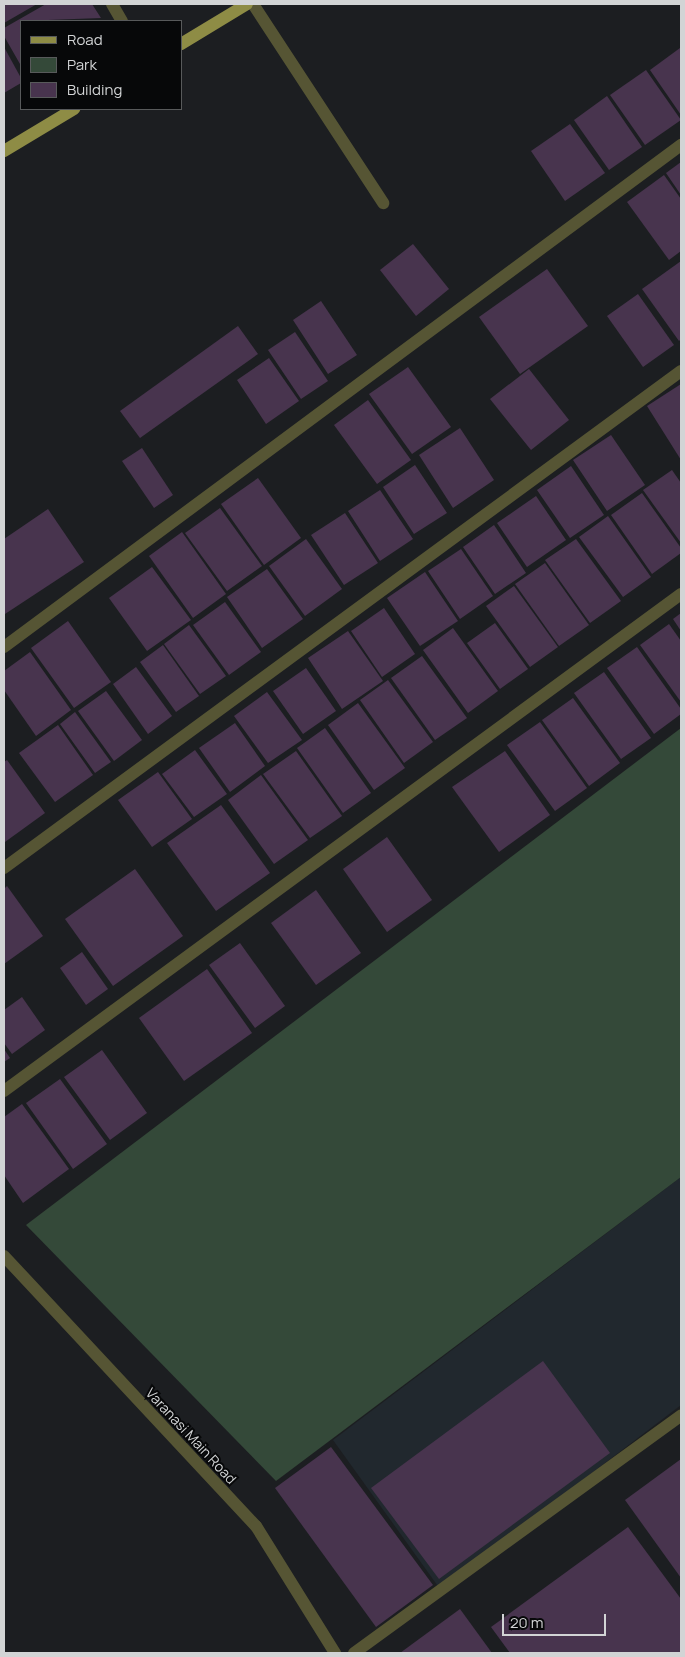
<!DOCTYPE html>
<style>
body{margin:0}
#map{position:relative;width:685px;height:1657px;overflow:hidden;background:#1c1e21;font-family:Manrope,sans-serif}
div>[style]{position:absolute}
.built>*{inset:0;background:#21282e}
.green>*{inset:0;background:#344939}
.building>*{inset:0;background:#48344e}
.minor>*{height:12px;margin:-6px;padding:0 6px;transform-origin:6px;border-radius:6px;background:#565534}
.major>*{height:12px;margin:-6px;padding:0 6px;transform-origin:6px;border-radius:6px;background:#8e8c45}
span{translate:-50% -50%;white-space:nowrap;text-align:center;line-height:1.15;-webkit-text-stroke:4px #070809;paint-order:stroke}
.street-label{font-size:14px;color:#d2d4d5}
.frame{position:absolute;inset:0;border:5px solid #d2d4d5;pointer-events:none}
.legend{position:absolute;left:20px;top:20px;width:162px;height:90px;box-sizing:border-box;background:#070809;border:1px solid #585a5b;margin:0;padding:6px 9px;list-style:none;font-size:15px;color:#d2d4d5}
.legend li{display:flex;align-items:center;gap:10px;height:25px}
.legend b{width:25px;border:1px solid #585a5b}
.scale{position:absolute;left:502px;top:1614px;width:104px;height:22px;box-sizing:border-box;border:2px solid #d2d4d5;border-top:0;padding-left:6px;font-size:15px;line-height:18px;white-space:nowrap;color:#d2d4d5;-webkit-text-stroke:4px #070809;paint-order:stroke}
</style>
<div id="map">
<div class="built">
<i style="clip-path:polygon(681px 1177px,681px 1405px,440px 1589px,333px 1440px)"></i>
</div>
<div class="green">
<i style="clip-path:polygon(681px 728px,681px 1177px,276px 1481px,26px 1225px)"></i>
</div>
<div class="building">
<i style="clip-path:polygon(4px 4px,37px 4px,4px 23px)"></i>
<i style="clip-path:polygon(46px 4px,92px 4px,101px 18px,21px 21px,20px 64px,4px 36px,4px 28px)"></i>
<i style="clip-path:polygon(4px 47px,21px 78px,21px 83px,4px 93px)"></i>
<i style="clip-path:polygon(680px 48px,681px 49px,681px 115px,650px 70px)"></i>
<i style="clip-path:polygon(646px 70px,681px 120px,645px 145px,610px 95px)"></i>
<i style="clip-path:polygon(607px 96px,642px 147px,609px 170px,574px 120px)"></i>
<i style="clip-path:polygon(570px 124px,605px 173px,565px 201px,531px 151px)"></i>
<i style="clip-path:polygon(681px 162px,681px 195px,666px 173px)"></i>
<i style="clip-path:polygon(664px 175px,681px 199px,681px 251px,669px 260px,627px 202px)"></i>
<i style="clip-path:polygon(413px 244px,449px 289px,416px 316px,380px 270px)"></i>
<i style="clip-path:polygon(681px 261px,681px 339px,679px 341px,642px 289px)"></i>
<i style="clip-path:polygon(547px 269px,588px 326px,520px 374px,479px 317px)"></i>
<i style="clip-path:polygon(638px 294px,674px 345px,643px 367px,607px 316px)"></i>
<i style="clip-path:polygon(321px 301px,357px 355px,328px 374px,293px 320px)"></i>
<i style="clip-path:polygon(238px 326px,258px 354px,140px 438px,120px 411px)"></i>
<i style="clip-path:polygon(295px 332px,328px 381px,301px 399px,268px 350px)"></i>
<i style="clip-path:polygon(269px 358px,299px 401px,266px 424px,237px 380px)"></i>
<i style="clip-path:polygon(408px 367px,451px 427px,412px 454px,369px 394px)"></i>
<i style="clip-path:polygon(529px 369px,569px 420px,531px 450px,490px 399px)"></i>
<i style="clip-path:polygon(681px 384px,681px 460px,647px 406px)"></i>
<i style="clip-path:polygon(368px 400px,411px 460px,377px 484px,334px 425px)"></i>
<i style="clip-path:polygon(460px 428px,494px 480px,453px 508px,419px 455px)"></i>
<i style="clip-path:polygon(611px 435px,645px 485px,607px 511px,573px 460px)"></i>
<i style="clip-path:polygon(142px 448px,173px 495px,154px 508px,122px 461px)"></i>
<i style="clip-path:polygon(415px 465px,447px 513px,414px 534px,383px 487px)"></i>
<i style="clip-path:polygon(571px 466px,604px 515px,570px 538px,537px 490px)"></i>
<i style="clip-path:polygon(672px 470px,681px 483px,681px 543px,643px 490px)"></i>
<i style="clip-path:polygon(258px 478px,301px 538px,264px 565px,221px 504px)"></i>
<i style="clip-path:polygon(380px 490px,413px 539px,380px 561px,348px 511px)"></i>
<i style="clip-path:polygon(642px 493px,681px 548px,681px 553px,652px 574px,611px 515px)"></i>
<i style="clip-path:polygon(536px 496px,566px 540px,527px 567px,497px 523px)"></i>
<i style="clip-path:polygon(220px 508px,262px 566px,227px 591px,185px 533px)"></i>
<i style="clip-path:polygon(48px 509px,84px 562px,5px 614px,4px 539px)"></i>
<i style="clip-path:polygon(345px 513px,378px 563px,344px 585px,311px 535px)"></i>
<i style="clip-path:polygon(608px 516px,651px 577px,623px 597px,579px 537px)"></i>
<i style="clip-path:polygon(494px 525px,526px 573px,495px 594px,463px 547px)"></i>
<i style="clip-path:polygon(182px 532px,226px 594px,193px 618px,149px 556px)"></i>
<i style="clip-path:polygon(306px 539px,342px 589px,305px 616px,269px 566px)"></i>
<i style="clip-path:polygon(576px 539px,621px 601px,590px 623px,545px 560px)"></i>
<i style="clip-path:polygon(461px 549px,493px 596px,460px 619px,428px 571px)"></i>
<i style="clip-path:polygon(545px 563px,589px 625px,559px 646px,515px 584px)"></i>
<i style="clip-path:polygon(152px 567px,191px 620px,147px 651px,109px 598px)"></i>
<i style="clip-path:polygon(267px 569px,303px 619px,262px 648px,227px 597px)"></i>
<i style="clip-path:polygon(425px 572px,458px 621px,420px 646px,387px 598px)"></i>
<i style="clip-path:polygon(514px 586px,558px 647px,530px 667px,486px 606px)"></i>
<i style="clip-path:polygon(225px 602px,261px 652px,229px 675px,193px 625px)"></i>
<i style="clip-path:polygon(384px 608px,415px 654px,382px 677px,351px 631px)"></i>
<i style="clip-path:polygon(681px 613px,681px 631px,673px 619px)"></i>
<i style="clip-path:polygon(68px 621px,111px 682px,74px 708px,31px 648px)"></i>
<i style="clip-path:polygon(495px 623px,528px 669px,500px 689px,467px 643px)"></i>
<i style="clip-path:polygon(669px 624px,681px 641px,681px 702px,640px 645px)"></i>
<i style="clip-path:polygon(189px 625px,226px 676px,200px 694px,164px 644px)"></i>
<i style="clip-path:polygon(453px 628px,498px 691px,468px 713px,423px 650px)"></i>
<i style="clip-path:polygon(348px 631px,383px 681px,342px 709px,308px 658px)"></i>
<i style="clip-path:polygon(163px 645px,199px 696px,176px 712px,140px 662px)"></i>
<i style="clip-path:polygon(637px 647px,681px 709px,681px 714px,654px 734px,607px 668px)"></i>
<i style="clip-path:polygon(30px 652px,71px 710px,36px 736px,4px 690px,4px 671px)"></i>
<i style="clip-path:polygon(422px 656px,467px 718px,435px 740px,391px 678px)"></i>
<i style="clip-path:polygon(136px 667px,172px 716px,148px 734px,113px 684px)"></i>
<i style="clip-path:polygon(306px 668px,336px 711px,303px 734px,273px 691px)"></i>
<i style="clip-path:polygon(604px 672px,651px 738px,621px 759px,574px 693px)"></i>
<i style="clip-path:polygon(388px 680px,433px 742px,404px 763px,360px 700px)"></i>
<i style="clip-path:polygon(106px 691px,142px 740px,114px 761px,78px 711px)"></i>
<i style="clip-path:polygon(267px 692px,302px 740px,268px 763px,234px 716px)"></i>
<i style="clip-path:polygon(573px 698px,620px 763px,589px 786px,542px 720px)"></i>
<i style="clip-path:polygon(358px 703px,405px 768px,374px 790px,328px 725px)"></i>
<i style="clip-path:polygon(75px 712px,111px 762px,95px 773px,60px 724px)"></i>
<i style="clip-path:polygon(540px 722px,587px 788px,555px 811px,507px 745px)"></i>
<i style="clip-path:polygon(235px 723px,265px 766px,230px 792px,199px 748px)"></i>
<i style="clip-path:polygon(58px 725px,93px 775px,55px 802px,19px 753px)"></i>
<i style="clip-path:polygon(325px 728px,371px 793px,343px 813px,297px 748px)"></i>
<i style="clip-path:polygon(195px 750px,227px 794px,194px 817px,162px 774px)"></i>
<i style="clip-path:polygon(296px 751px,342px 816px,310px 838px,263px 774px)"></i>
<i style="clip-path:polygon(505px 751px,550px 815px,499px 852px,452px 787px)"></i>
<i style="clip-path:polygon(7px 760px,45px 813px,5px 842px,4px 762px)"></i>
<i style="clip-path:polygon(158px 772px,192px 819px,152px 847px,118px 800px)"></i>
<i style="clip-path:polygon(261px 775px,308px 840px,274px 864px,228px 800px)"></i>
<i style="clip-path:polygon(221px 805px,270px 873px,216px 911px,167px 843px)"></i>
<i style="clip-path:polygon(387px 837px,432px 900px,387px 932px,343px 869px)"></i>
<i style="clip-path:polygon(135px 869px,183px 936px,113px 986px,65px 919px)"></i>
<i style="clip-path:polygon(7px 886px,43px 936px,4px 964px,4px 889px)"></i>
<i style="clip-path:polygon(316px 890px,361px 953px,316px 985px,271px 923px)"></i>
<i style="clip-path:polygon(240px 943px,285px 1006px,255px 1028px,209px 965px)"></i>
<i style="clip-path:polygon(82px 952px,108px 989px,86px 1005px,60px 968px)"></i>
<i style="clip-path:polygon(207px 969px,252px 1033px,184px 1081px,139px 1018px)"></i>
<i style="clip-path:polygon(22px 997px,45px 1030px,12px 1054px,4px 1043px,4px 1010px)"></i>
<i style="clip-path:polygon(4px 1049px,10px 1058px,4px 1062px)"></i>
<i style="clip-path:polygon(102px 1050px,147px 1113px,110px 1140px,64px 1077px)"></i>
<i style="clip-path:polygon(60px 1079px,107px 1144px,73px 1169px,26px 1103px)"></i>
<i style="clip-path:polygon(22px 1104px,69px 1169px,23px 1203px,4px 1175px,4px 1117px)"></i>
<i style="clip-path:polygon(543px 1361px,610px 1453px,439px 1579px,371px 1488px)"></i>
<i style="clip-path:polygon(331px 1447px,433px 1585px,376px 1627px,275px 1488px)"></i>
<i style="clip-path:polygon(681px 1459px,681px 1578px,625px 1500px)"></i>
<i style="clip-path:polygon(628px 1527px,681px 1599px,681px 1653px,510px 1653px,491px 1627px)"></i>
<i style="clip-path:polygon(460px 1609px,492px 1653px,400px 1653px)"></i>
</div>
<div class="minor">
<i style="left:112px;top:4px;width:20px;rotate:60deg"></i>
<i style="left:253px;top:4px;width:238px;rotate:56.8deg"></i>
<i style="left:4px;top:647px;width:843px;rotate:-36.56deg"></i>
<i style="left:4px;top:868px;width:840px;rotate:-36.28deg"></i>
<i style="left:4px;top:1091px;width:840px;rotate:-36.28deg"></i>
<i style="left:4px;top:1256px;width:369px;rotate:47deg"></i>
<i style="left:256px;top:1526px;width:150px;rotate:58.1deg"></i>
<i style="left:354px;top:1653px;width:404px;rotate:-36deg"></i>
</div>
<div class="major">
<i style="left:181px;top:44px;width:77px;rotate:-31.2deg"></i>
<i style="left:4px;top:151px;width:82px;rotate:-31deg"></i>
</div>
<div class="street-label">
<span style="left:191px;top:1436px;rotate:47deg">Varanasi Main Road</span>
</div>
<div class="frame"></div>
<ul class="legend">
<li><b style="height:6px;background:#8e8c45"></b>Road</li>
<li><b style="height:14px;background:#344939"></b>Park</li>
<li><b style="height:14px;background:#48344e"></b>Building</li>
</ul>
<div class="scale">20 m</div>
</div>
